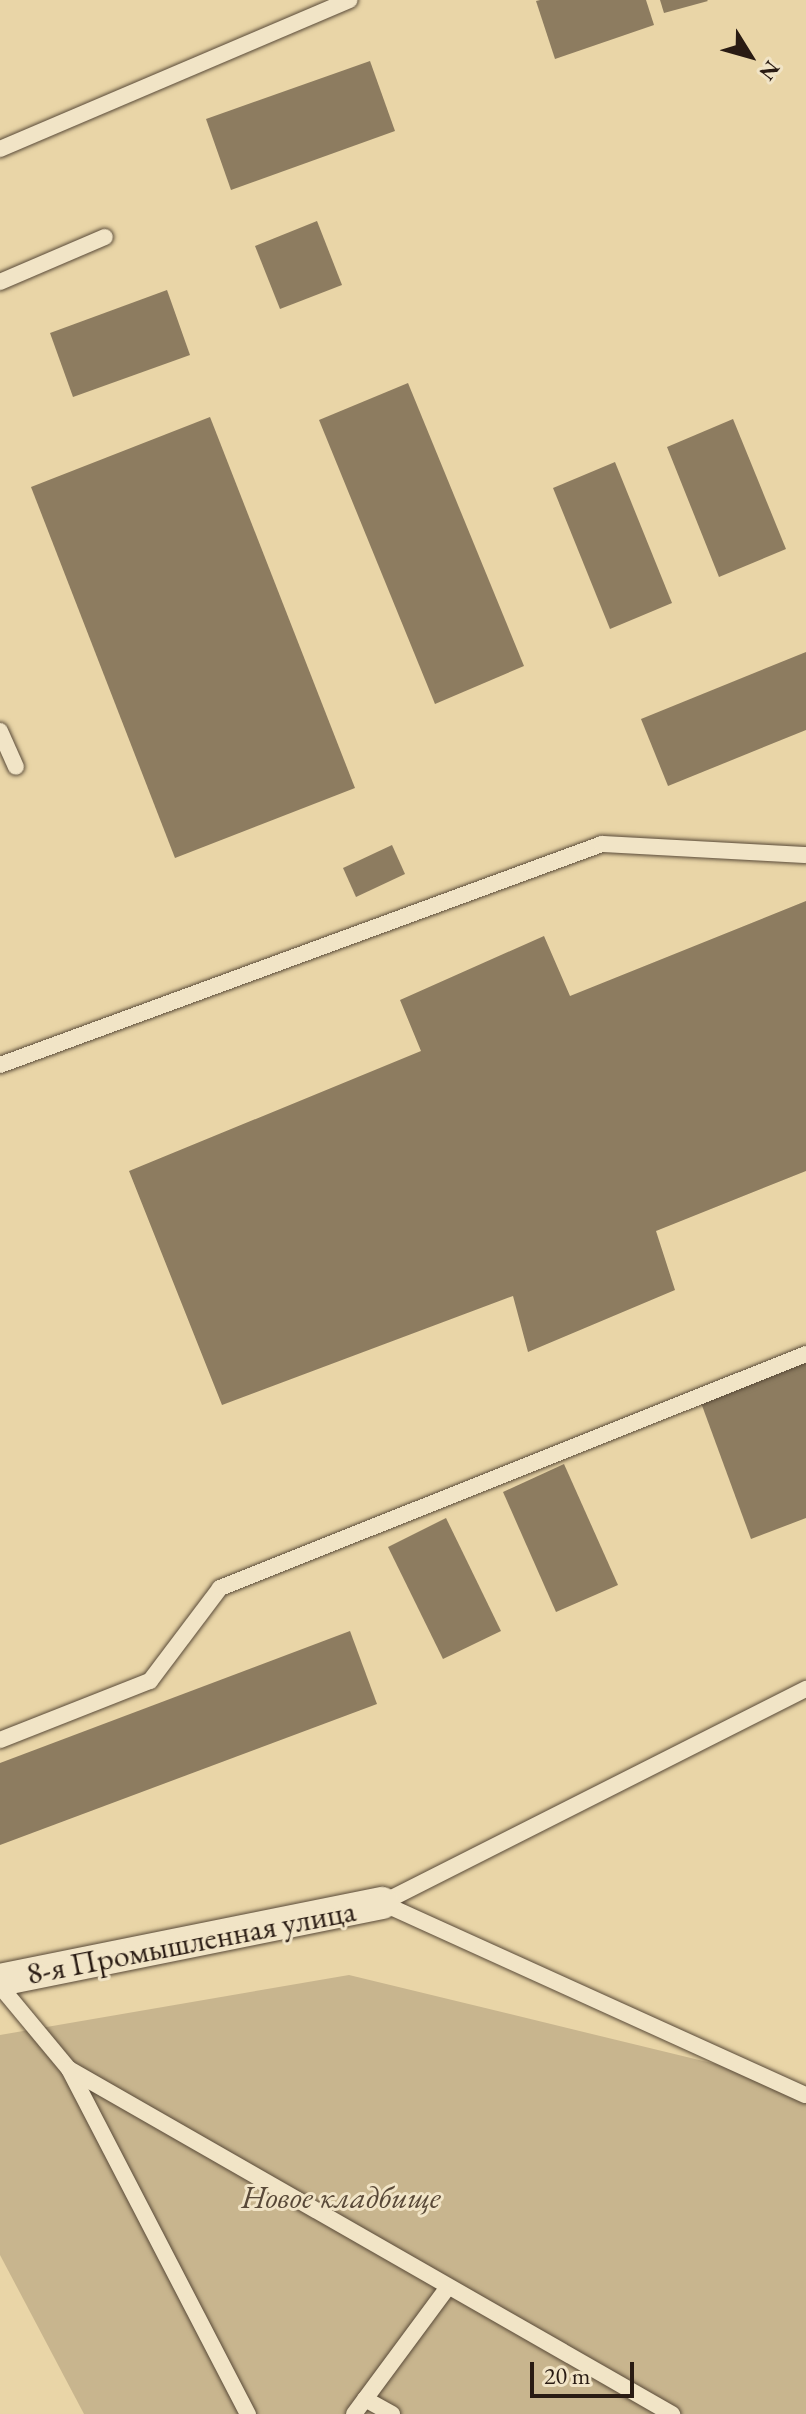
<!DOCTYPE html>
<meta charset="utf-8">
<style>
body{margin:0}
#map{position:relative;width:806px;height:2414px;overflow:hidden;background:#e9d5a7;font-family:"EB Garamond",serif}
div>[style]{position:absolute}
.green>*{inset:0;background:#c8b58e}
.building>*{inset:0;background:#8d7c60}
.roads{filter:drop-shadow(0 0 2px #594a38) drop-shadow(0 0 2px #594a38)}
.service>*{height:16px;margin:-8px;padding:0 8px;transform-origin:8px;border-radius:8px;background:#f1e4c6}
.minor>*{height:32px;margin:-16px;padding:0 16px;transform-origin:16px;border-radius:16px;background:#f1e4c6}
span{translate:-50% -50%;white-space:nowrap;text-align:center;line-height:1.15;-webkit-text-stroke:6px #f1e4c6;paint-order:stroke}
.street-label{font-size:32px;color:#291b13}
.park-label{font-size:32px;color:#594938;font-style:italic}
.north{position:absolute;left:710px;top:16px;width:80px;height:80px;-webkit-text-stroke:6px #f1e4c6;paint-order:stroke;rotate:127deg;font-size:22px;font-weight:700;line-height:32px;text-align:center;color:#291b13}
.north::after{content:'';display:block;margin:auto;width:28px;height:36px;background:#291b13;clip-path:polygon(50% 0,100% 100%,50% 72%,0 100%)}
.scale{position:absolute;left:530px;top:2362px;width:104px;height:36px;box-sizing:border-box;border:4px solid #291b13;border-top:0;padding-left:10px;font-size:24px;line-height:28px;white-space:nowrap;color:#291b13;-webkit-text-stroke:6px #f1e4c6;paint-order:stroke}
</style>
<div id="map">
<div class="green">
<i style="clip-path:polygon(349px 1975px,806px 2086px,806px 2414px,84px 2414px,0 2255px,0 2035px)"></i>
</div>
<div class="building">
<i style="clip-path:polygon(540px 0,646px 0,654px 25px,555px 59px,536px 1px)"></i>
<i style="clip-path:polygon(660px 0,707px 0,708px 1px,664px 13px)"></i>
<i style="clip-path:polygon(370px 61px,395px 131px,231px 190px,206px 119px)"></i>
<i style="clip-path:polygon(317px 221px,342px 285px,280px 309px,255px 246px)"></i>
<i style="clip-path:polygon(167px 290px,190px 355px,73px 397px,50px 333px)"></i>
<i style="clip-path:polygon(408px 383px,524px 666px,435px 704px,319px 420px)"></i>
<i style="clip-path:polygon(210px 417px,355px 788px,175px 858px,31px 487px)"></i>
<i style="clip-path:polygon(733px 419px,786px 549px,719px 577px,667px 447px)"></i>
<i style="clip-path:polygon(615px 462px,672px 603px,610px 629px,553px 488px)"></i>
<i style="clip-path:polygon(806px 652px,806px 730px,668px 786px,641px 719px)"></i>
<i style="clip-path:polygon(392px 845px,405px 874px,356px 897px,343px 868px)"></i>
<i style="clip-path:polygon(806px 901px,806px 1171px,656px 1231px,675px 1290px,528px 1352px,513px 1296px,222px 1405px,129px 1171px,421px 1051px,400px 1000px,544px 936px,570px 996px)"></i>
<i style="clip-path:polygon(806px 1360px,806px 1518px,751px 1539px,700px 1400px)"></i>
<i style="clip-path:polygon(564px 1464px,618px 1585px,556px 1612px,503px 1492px)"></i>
<i style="clip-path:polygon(446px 1518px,501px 1631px,443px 1659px,388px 1547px)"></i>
<i style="clip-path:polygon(350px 1631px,377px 1704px,0 1845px,0 1763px)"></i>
</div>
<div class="roads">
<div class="service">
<i style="left:0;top:149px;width:380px;rotate:-23.1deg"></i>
<i style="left:0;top:282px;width:114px;rotate:-23.2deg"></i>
<i style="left:0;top:731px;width:39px;rotate:66deg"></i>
<i style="left:0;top:1065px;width:641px;rotate:-20.16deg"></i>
<i style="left:602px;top:844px;width:204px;rotate:3.1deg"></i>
<i style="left:0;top:1740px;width:161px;rotate:-21.5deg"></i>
<i style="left:150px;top:1681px;width:116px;rotate:-53deg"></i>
<i style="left:220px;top:1588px;width:631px;rotate:-21.77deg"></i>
<i style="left:382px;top:1903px;width:475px;rotate:-26.8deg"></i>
<i style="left:382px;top:1903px;width:465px;rotate:24.4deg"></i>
<i style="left:0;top:1986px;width:108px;rotate:50.3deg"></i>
<i style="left:69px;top:2069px;width:389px;rotate:62.6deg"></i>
<i style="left:69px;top:2069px;width:695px;rotate:29.78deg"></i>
<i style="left:365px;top:2399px;width:31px;rotate:29deg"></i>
<i style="left:354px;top:2414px;width:158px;rotate:-53.5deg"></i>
</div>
<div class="minor">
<i style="left:0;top:1980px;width:390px;rotate:-11.4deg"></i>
</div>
</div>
<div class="street-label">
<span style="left:191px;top:1942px;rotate:-11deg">8-я Промышленная улица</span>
</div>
<div class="park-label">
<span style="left:341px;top:2197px">Новое кладбище</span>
</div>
<div class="north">N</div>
<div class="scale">20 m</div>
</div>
